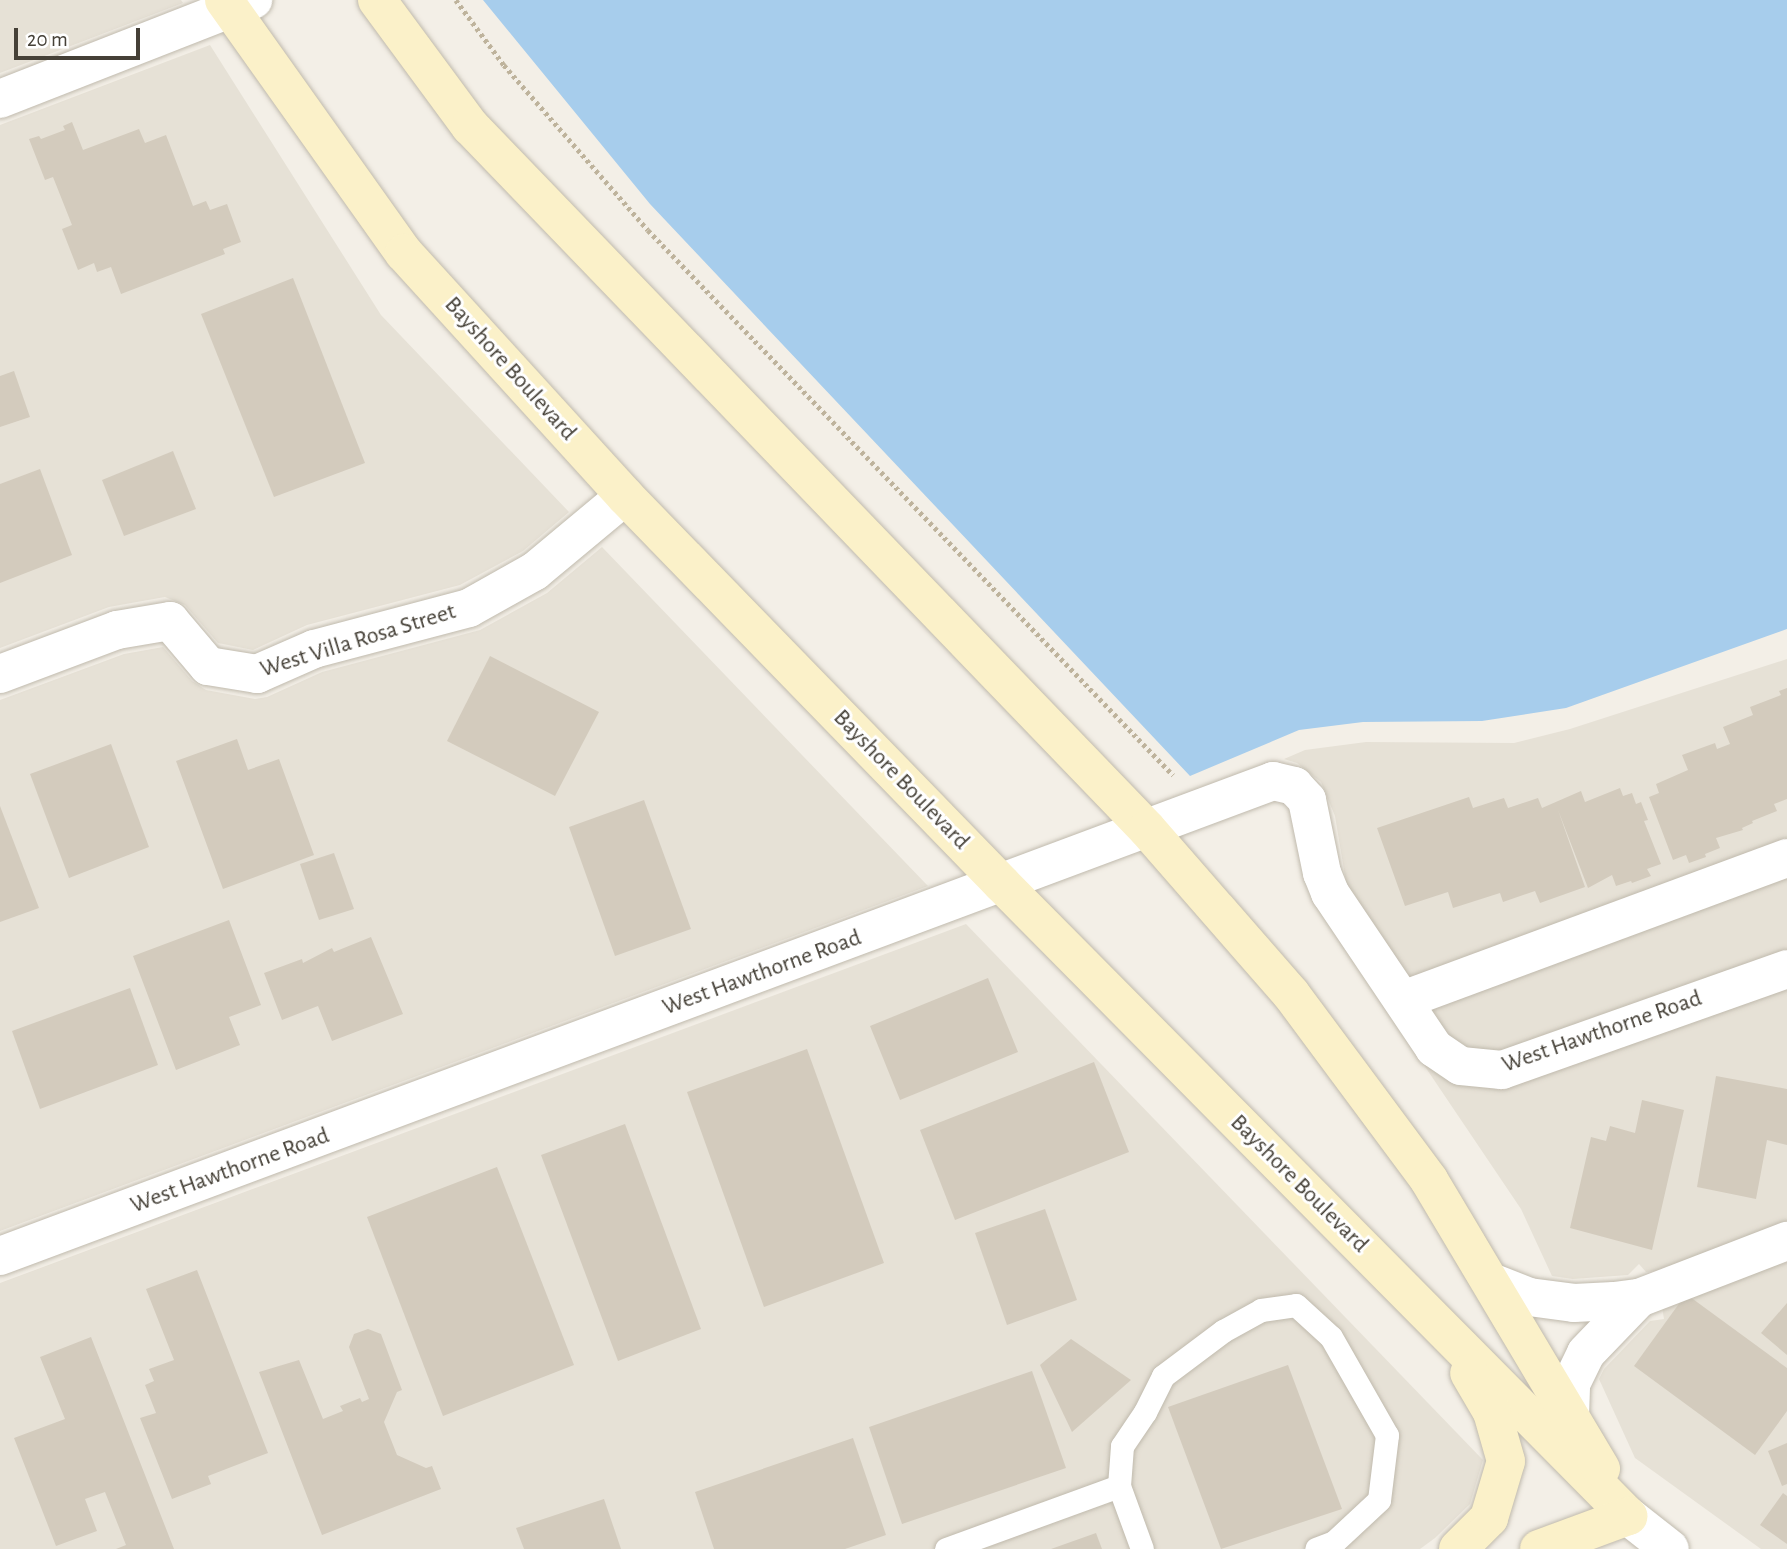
<!DOCTYPE html>
<style>
body{margin:0}
#map{position:relative;width:1787px;height:1549px;overflow:hidden;background:#f3efe7;font-family:"Alegreya Sans",sans-serif}
div>[style]{position:absolute}
.residential>*{inset:0;background:#e6e1d6}
.water>*{inset:0;background:#a7cdec}
.building>*{inset:0;background:#d3cbbd}
.path>*{height:4.5px;margin-top:-2.25px;transform-origin:0;background:repeating-linear-gradient(90deg,#beb39c 0 3.5px,transparent 0 7px)}
.roads{filter:drop-shadow(0 0 2px #c0baad) drop-shadow(0 0 2px #c0baad)}
.service>*{height:23px;margin:-11.5px;padding:0 11.5px;transform-origin:11.5px;border-radius:11.5px;background:#fff}
.minor>*{height:38px;margin:-19px;padding:0 19px;transform-origin:19px;border-radius:19px;background:#fff}
.tertiary>*{height:38px;margin:-19px;padding:0 19px;transform-origin:19px;border-radius:19px;background:#fff}
.secondary>*{height:38px;margin:-19px;padding:0 19px;transform-origin:19px;border-radius:19px;background:#fbf1c9}
span{translate:-50% -50%;white-space:nowrap;text-align:center;line-height:1.15;-webkit-text-stroke:6px #fff;paint-order:stroke}
.street-label{font-size:24px;color:#454037}
.scale{position:absolute;left:14px;top:28px;width:126px;height:32px;box-sizing:border-box;border:4px solid #454037;border-top:0;padding-left:9px;font-size:21px;line-height:24px;white-space:nowrap;color:#454037;-webkit-text-stroke:5px #fff;paint-order:stroke}
</style>
<div id="map">
<div class="residential">
<i style="clip-path:polygon(0 0,181px 0,183px 3px,0 73px)"></i>
<i style="clip-path:polygon(210px 45px,381px 315px,569px 512px,523px 551px,460px 585px,307px 625px,253px 650px,218px 643px,185px 605px,165px 597px,109px 607px,0 648px,0 125px)"></i>
<i style="clip-path:polygon(602px 547px,928px 886px,0 1231px,0 700px,124px 654px,163px 647px,192px 681px,206px 690px,255px 699px,267px 697px,322px 672px,480px 630px,547px 593px)"></i>
<i style="clip-path:polygon(1787px 659px,1787px 1549px,1761px 1549px,1635px 1458px,1599px 1379px,1604px 1369px,1650px 1321px,1664px 1319px,1656px 1271px,1646px 1272px,1639px 1264px,1628px 1275px,1573px 1279px,1552px 1276px,1521px 1209px,1312px 899px,1348px 894px,1335px 816px,1321px 782px,1297px 763px,1284px 759px,1305px 750px,1366px 742px,1514px 743px,1570px 729px)"></i>
<i style="clip-path:polygon(966px 924px,1483px 1460px,1470px 1504px,1435px 1538px,1420px 1549px,0 1549px,0 1283px)"></i>
</div>
<div class="water">
<i style="clip-path:polygon(483px 0,1787px 0,1787px 629px,1566px 708px,1482px 721px,1363px 722px,1299px 730px,1190px 776px,650px 204px)"></i>
</div>
<div class="building">
<i style="clip-path:polygon(72px 122px,83px 150px,139px 129px,145px 143px,166px 135px,193px 206px,206px 201px,210px 210px,227px 204px,241px 242px,223px 249px,225px 254px,121px 294px,111px 267px,97px 272px,94px 263px,78px 270px,62px 229px,72px 225px,53px 177px,45px 180px,29px 139px,39px 136px,41px 139px,65px 130px,63px 126px)"></i>
<i style="clip-path:polygon(293px 278px,365px 463px,274px 497px,201px 314px)"></i>
<i style="clip-path:polygon(14px 371px,30px 417px,0 427px,0 376px)"></i>
<i style="clip-path:polygon(173px 451px,196px 509px,124px 536px,102px 480px)"></i>
<i style="clip-path:polygon(40px 469px,72px 555px,0 583px,0 484px)"></i>
<i style="clip-path:polygon(490px 656px,599px 712px,555px 796px,447px 741px)"></i>
<i style="clip-path:polygon(1787px 688px,1787px 799px,1774px 804px,1777px 811px,1752px 821px,1753px 823px,1742px 828px,1743px 830px,1716px 838px,1720px 848px,1705px 854px,1706px 857px,1689px 863px,1686px 855px,1673px 860px,1649px 797px,1659px 793px,1656px 784px,1688px 770px,1682px 755px,1715px 743px,1717px 749px,1730px 744px,1723px 727px,1753px 715px,1750px 707px,1781px 695px,1779px 691px)"></i>
<i style="clip-path:polygon(237px 739px,248px 770px,279px 759px,314px 855px,223px 889px,176px 761px)"></i>
<i style="clip-path:polygon(111px 744px,149px 847px,69px 878px,30px 774px)"></i>
<i style="clip-path:polygon(1620px 788px,1623px 796px,1632px 793px,1636px 804px,1641px 802px,1648px 820px,1644px 821px,1661px 864px,1647px 869px,1651px 876px,1632px 883px,1631px 881px,1616px 886px,1612px 875px,1588px 888px,1558px 810px,1585px 887px,1540px 903px,1535px 891px,1503px 902px,1500px 893px,1453px 908px,1448px 892px,1405px 906px,1377px 828px,1469px 797px,1473px 808px,1504px 798px,1508px 808px,1538px 798px,1542px 808px,1581px 791px,1585px 802px)"></i>
<i style="clip-path:polygon(644px 800px,691px 929px,615px 956px,569px 827px)"></i>
<i style="clip-path:polygon(0 806px,39px 908px,0 922px)"></i>
<i style="clip-path:polygon(334px 853px,354px 909px,319px 920px,300px 864px)"></i>
<i style="clip-path:polygon(229px 920px,261px 1005px,229px 1017px,240px 1045px,176px 1070px,133px 956px)"></i>
<i style="clip-path:polygon(371px 937px,403px 1014px,332px 1041px,318px 1006px,282px 1020px,264px 973px,302px 959px,303px 963px,332px 948px,334px 952px)"></i>
<i style="clip-path:polygon(988px 978px,1018px 1052px,900px 1100px,870px 1026px)"></i>
<i style="clip-path:polygon(130px 988px,158px 1065px,40px 1109px,12px 1031px)"></i>
<i style="clip-path:polygon(807px 1049px,884px 1263px,764px 1307px,687px 1092px)"></i>
<i style="clip-path:polygon(1094px 1062px,1129px 1152px,955px 1220px,920px 1130px)"></i>
<i style="clip-path:polygon(1716px 1076px,1787px 1089px,1787px 1145px,1767px 1140px,1756px 1199px,1697px 1187px)"></i>
<i style="clip-path:polygon(1642px 1100px,1684px 1110px,1652px 1250px,1570px 1228px,1591px 1137px,1606px 1141px,1610px 1126px,1635px 1133px)"></i>
<i style="clip-path:polygon(625px 1124px,701px 1329px,618px 1361px,541px 1155px)"></i>
<i style="clip-path:polygon(497px 1167px,574px 1365px,443px 1416px,367px 1217px)"></i>
<i style="clip-path:polygon(1045px 1209px,1077px 1300px,1007px 1325px,975px 1233px)"></i>
<i style="clip-path:polygon(197px 1270px,268px 1453px,208px 1476px,211px 1484px,172px 1499px,140px 1418px,156px 1413px,145px 1385px,154px 1381px,149px 1369px,174px 1360px,146px 1289px)"></i>
<i style="clip-path:polygon(1686px 1294px,1787px 1368px,1787px 1411px,1755px 1455px,1634px 1366px)"></i>
<i style="clip-path:polygon(1787px 1303px,1787px 1355px,1761px 1333px)"></i>
<i style="clip-path:polygon(368px 1329px,381px 1334px,402px 1390px,397px 1392px,384px 1422px,397px 1455px,426px 1468px,432px 1466px,441px 1489px,322px 1535px,259px 1372px,299px 1360px,323px 1419px,343px 1411px,340px 1406px,360px 1398px,362px 1402px,369px 1399px,349px 1347px,354px 1334px)"></i>
<i style="clip-path:polygon(91px 1337px,174px 1549px,116px 1549px,126px 1545px,105px 1492px,85px 1499px,97px 1531px,56px 1546px,14px 1438px,65px 1419px,40px 1357px)"></i>
<i style="clip-path:polygon(1071px 1339px,1131px 1380px,1072px 1432px,1040px 1365px)"></i>
<i style="clip-path:polygon(1288px 1365px,1342px 1509px,1221px 1549px,1168px 1407px)"></i>
<i style="clip-path:polygon(1032px 1371px,1066px 1468px,902px 1524px,869px 1427px)"></i>
<i style="clip-path:polygon(853px 1438px,886px 1535px,845px 1549px,714px 1549px,695px 1492px)"></i>
<i style="clip-path:polygon(1787px 1443px,1787px 1484px,1782px 1486px,1768px 1451px)"></i>
<i style="clip-path:polygon(1783px 1493px,1787px 1496px,1787px 1544px,1760px 1525px)"></i>
<i style="clip-path:polygon(604px 1499px,621px 1549px,524px 1549px,516px 1528px)"></i>
<i style="clip-path:polygon(1096px 1533px,1102px 1549px,1051px 1549px)"></i>
</div>
<div class="path">
<i style="left:456px;top:0;width:81px;rotate:53.6deg"></i>
<i style="left:504px;top:65px;width:219px;rotate:48.9deg"></i>
<i style="left:648px;top:230px;width:757px;rotate:46.07deg"></i>
</div>
<div class="roads">
<div class="service">
<i style="left:1119px;top:1486px;width:40px;rotate:-85.7deg"></i>
<i style="left:1122px;top:1446px;width:41px;rotate:-55.9deg"></i>
<i style="left:1145px;top:1412px;width:40px;rotate:-63.4deg"></i>
<i style="left:1163px;top:1376px;width:75px;rotate:-36.9deg"></i>
<i style="left:1223px;top:1331px;width:43px;rotate:-28.9deg"></i>
<i style="left:1261px;top:1310px;width:35px;rotate:-8deg"></i>
<i style="left:1296px;top:1305px;width:47px;rotate:42.4deg"></i>
<i style="left:1331px;top:1337px;width:113px;rotate:60.3deg"></i>
<i style="left:1387px;top:1435px;width:65px;rotate:97deg"></i>
<i style="left:1379px;top:1500px;width:62px;rotate:137deg"></i>
<i style="left:1334px;top:1542px;width:19px;rotate:159deg"></i>
<i style="left:946px;top:1549px;width:184px;rotate:-20deg"></i>
<i style="left:1119px;top:1486px;width:67px;rotate:69.9deg"></i>
</div>
<div class="minor">
<i style="left:0;top:99px;width:272px;rotate:-21.4deg"></i>
<i style="left:0;top:674px;width:125px;rotate:-20.6deg"></i>
<i style="left:117px;top:630px;width:54px;rotate:-9.6deg"></i>
<i style="left:170px;top:621px;width:59px;rotate:49.8deg"></i>
<i style="left:208px;top:666px;width:50px;rotate:9.3deg"></i>
<i style="left:257px;top:674px;width:62px;rotate:-23.7deg"></i>
<i style="left:314px;top:649px;width:160px;rotate:-14.8deg"></i>
<i style="left:469px;top:608px;width:76px;rotate:-29.3deg"></i>
<i style="left:535px;top:571px;width:117px;rotate:-39.8deg"></i>
<i style="left:1403px;top:1000px;width:409px;rotate:-20.3deg"></i>
<i style="left:0;top:1256px;width:1359px;rotate:-20.46deg"></i>
<i style="left:1273px;top:781px;width:22px;rotate:13deg"></i>
<i style="left:1294px;top:786px;width:19px;rotate:47deg"></i>
<i style="left:1307px;top:800px;width:75px;rotate:78.4deg"></i>
<i style="left:1322px;top:873px;width:22px;rotate:68deg"></i>
<i style="left:1330px;top:893px;width:187px;rotate:56.1deg"></i>
<i style="left:1434px;top:1048px;width:32px;rotate:34deg"></i>
<i style="left:1461px;top:1066px;width:41px;rotate:5.6deg"></i>
<i style="left:1502px;top:1070px;width:302px;rotate:-19.5deg"></i>
<i style="left:1491px;top:1282px;width:41px;rotate:21.5deg"></i>
<i style="left:1529px;top:1297px;width:45px;rotate:7.6deg"></i>
<i style="left:1574px;top:1303px;width:40px;rotate:-2.9deg"></i>
<i style="left:1614px;top:1301px;width:25px;rotate:-7deg"></i>
<i style="left:1639px;top:1298px;width:159px;rotate:-21.1deg"></i>
<i style="left:1570px;top:1416px;width:32px;rotate:-88deg"></i>
<i style="left:1571px;top:1384px;width:34px;rotate:-64deg"></i>
<i style="left:1586px;top:1353px;width:76px;rotate:-46.1deg"></i>
</div>
<div class="tertiary">
<i style="left:1628px;top:1516px;width:53px;rotate:38.2deg"></i>
</div>
<div class="secondary">
<i style="left:224px;top:0;width:310px;rotate:54.6deg"></i>
<i style="left:404px;top:253px;width:328px;rotate:47.7deg"></i>
<i style="left:625px;top:496px;width:541px;rotate:45.82deg"></i>
<i style="left:1002px;top:884px;width:890px;rotate:45.27deg"></i>
<i style="left:377px;top:0;width:157px;rotate:53.6deg"></i>
<i style="left:470px;top:126px;width:976px;rotate:46.08deg"></i>
<i style="left:1147px;top:829px;width:219px;rotate:48.9deg"></i>
<i style="left:1291px;top:994px;width:232px;rotate:53.4deg"></i>
<i style="left:1429px;top:1180px;width:336px;rotate:59.2deg"></i>
<i style="left:1458px;top:1549px;width:44px;rotate:-45deg"></i>
<i style="left:1489px;top:1518px;width:59px;rotate:-73.4deg"></i>
<i style="left:1506px;top:1461px;width:51px;rotate:-105.9deg"></i>
<i style="left:1492px;top:1412px;width:45px;rotate:-120.5deg"></i>
<i style="left:1539px;top:1549px;width:95px;rotate:-20.3deg"></i>
</div>
</div>
<div class="street-label">
<span style="left:510px;top:369px;rotate:48deg">Bayshore Boulevard</span>
<span style="left:358px;top:641px;rotate:-17deg">West Villa Rosa Street</span>
<span style="left:901px;top:780px;rotate:46deg">Bayshore Boulevard</span>
<span style="left:762px;top:973px;rotate:-20deg">West Hawthorne Road</span>
<span style="left:1602px;top:1032px;rotate:-19deg">West Hawthorne Road</span>
<span style="left:230px;top:1171px;rotate:-20deg">West Hawthorne Road</span>
<span style="left:1299px;top:1184px;rotate:45deg">Bayshore Boulevard</span>
</div>
<div class="scale">20 m</div>
</div>
